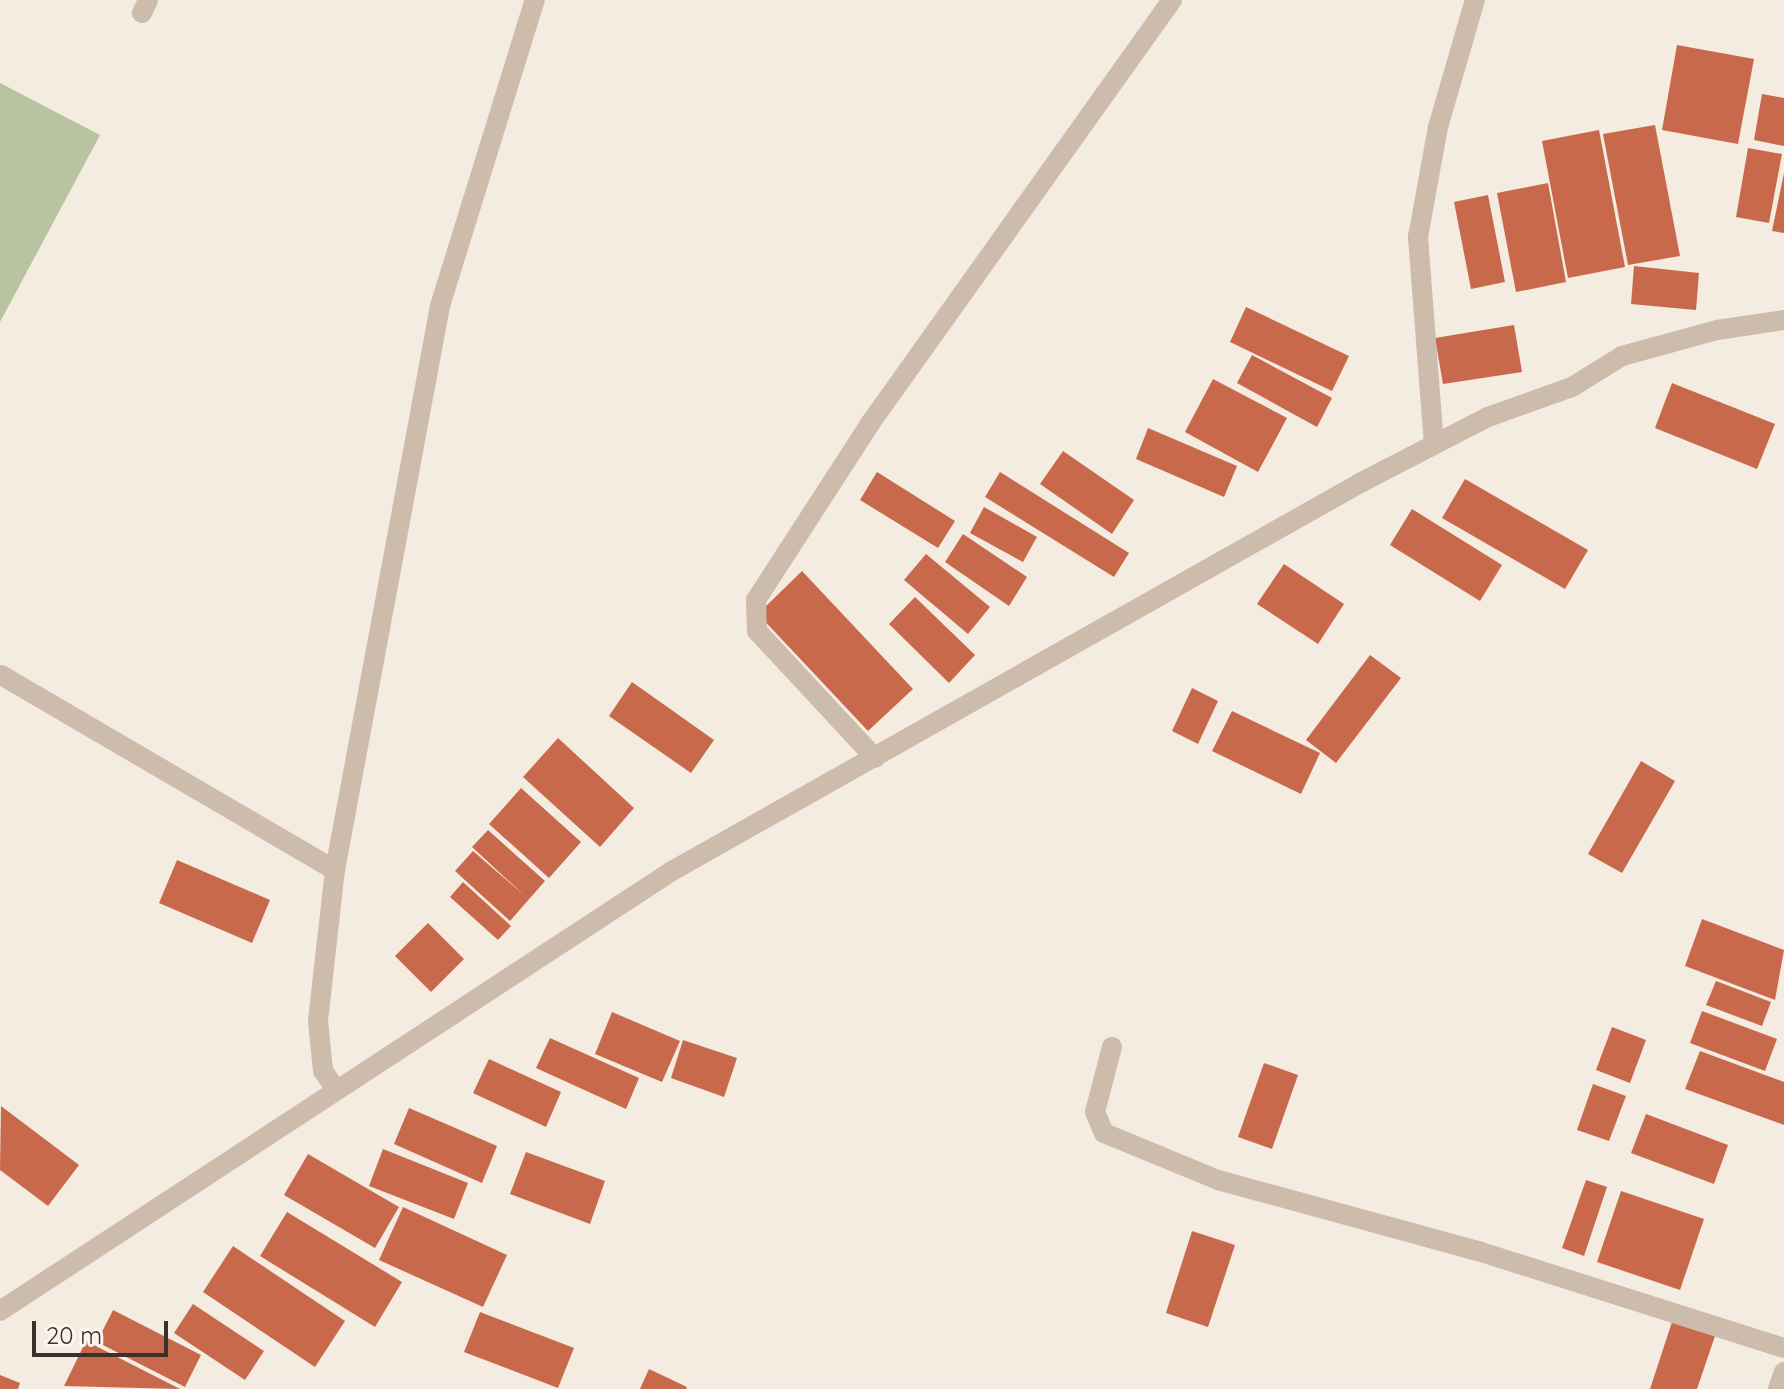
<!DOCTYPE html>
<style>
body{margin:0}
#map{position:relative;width:1784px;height:1389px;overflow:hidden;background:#f4ebe1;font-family:Quicksand,sans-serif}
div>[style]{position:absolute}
.green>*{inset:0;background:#b8c4a0}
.building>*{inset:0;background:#c8694b}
.street>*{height:20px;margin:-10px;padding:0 10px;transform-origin:10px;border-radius:10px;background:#cdbbac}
span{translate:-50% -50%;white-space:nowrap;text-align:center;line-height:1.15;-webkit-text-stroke:8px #fbf5ee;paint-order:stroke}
.scale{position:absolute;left:32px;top:1321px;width:136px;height:36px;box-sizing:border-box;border:4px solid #3b302b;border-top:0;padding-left:10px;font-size:24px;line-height:28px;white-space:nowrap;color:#3b302b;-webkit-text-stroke:6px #fbf5ee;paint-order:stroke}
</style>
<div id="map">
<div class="green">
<i style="clip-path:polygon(0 83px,100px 135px,0 322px)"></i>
</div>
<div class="building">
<i style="clip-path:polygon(1677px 45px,1754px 59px,1738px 144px,1662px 130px)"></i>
<i style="clip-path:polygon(1762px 94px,1784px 98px,1784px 146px,1754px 140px)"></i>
<i style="clip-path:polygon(1655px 125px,1680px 256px,1628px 265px,1603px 134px)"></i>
<i style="clip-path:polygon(1599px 130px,1625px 267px,1568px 278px,1542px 141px)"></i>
<i style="clip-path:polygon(1748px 148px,1782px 154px,1769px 223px,1736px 217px)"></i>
<i style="clip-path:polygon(1784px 173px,1784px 233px,1772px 231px)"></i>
<i style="clip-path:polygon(1548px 183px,1566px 282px,1516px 292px,1497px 193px)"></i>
<i style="clip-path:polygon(1488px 195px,1505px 282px,1471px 289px,1454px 202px)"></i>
<i style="clip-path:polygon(1634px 266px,1699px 273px,1696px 310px,1631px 304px)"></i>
<i style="clip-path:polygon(1246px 307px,1349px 356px,1332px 391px,1230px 342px)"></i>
<i style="clip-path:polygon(1514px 325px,1522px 372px,1443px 384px,1435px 338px)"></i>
<i style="clip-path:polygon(1252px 355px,1332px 398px,1317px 427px,1237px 383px)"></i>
<i style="clip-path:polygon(1213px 379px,1287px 418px,1258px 472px,1185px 432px)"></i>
<i style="clip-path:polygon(1672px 383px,1775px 424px,1757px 469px,1655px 428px)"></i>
<i style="clip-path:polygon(1148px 428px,1237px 466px,1224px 497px,1136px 459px)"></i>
<i style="clip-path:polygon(1063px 451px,1134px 500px,1112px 534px,1040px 484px)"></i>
<i style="clip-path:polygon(877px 472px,955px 521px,938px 548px,860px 500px)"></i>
<i style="clip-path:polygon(1000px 472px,1129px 553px,1114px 577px,985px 497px)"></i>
<i style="clip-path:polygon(1465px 479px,1588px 550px,1565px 589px,1442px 518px)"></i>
<i style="clip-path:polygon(984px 507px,1037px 537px,1023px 562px,970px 533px)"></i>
<i style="clip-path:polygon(1412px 509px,1502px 565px,1480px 601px,1390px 545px)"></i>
<i style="clip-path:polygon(963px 534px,1027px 577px,1009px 606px,945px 562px)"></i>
<i style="clip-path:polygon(926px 554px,990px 607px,968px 634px,904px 580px)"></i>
<i style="clip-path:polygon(1284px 564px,1344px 604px,1318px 644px,1257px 604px)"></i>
<i style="clip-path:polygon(802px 571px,913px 689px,868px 731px,758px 614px)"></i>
<i style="clip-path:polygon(915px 597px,975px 655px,949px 683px,889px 624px)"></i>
<i style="clip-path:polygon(1370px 655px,1401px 678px,1336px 763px,1306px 740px)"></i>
<i style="clip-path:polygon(632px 682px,714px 740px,691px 773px,609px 716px)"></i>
<i style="clip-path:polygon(1192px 688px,1218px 701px,1198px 744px,1172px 731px)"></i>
<i style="clip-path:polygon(1232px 711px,1320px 753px,1301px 794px,1212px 751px)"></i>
<i style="clip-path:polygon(558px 738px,634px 808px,600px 847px,523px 777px)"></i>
<i style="clip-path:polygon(1641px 761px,1675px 781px,1622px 873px,1588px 854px)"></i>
<i style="clip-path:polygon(521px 788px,581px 842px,549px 878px,489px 824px)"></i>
<i style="clip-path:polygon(488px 830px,545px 881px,510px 921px,455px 871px,473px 851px,525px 896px,472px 847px)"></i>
<i style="clip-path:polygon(177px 860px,270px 900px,252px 943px,159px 903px)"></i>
<i style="clip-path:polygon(463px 882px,511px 926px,498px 940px,450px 897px)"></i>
<i style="clip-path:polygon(1702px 919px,1784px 950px,1775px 1000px,1685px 966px)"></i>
<i style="clip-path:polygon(428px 923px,464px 959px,431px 992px,395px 956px)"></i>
<i style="clip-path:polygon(1716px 981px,1771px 1002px,1762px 1026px,1706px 1005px)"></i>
<i style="clip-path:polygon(1702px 1011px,1777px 1039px,1765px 1071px,1690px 1043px)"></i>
<i style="clip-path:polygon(612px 1012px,680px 1041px,662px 1082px,595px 1054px)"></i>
<i style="clip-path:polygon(1612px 1027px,1646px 1040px,1630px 1083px,1596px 1070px)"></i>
<i style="clip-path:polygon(550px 1038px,639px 1078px,626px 1109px,536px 1068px)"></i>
<i style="clip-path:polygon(683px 1040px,737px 1058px,724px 1097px,671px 1078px)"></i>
<i style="clip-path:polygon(1700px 1051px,1784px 1082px,1784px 1125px,1685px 1089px)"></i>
<i style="clip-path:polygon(489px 1059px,561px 1092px,546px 1127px,473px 1093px)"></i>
<i style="clip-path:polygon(1264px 1063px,1298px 1075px,1272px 1149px,1238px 1137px)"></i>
<i style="clip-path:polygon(1593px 1084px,1626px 1096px,1609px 1141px,1577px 1130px)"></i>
<i style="clip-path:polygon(1px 1106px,79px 1165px,48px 1206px,0 1170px)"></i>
<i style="clip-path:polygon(409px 1108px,497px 1146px,482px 1183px,394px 1144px)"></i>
<i style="clip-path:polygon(1646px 1114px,1728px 1145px,1714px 1184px,1631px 1153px)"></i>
<i style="clip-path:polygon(383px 1149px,468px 1183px,454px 1219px,369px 1186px)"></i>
<i style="clip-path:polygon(526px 1152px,605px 1181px,590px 1224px,510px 1194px)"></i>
<i style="clip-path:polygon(308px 1154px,399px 1207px,375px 1248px,284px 1195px)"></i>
<i style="clip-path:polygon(1586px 1180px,1607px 1187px,1584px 1256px,1562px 1248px)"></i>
<i style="clip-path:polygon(1621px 1191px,1704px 1219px,1680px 1290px,1597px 1262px)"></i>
<i style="clip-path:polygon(403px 1207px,507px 1255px,483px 1307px,379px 1260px)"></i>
<i style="clip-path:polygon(287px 1212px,402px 1282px,375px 1327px,260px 1256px)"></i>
<i style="clip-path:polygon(1192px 1231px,1235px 1245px,1208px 1327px,1166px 1313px)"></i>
<i style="clip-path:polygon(233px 1246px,345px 1321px,315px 1367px,203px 1292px)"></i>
<i style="clip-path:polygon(193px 1304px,264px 1351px,245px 1380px,174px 1333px)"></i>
<i style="clip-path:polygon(113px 1310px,201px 1355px,185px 1387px,97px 1342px)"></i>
<i style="clip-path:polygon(480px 1312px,574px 1348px,558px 1388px,464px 1352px)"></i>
<i style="clip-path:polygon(1673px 1319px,1716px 1333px,1697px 1389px,1650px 1389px)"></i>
<i style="clip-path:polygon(86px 1341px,180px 1389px,64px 1386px)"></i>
<i style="clip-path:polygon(649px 1369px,687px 1387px,686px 1389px,640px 1389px)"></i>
<i style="clip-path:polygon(0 1375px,20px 1383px,18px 1389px,0 1389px)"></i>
</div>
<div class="street">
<i style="left:142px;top:13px;width:14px;rotate:-65deg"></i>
<i style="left:1434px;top:445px;width:209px;rotate:-94.4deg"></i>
<i style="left:1418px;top:237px;width:112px;rotate:-79.7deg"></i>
<i style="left:1438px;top:127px;width:132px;rotate:-73.8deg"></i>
<i style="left:1px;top:675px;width:387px;rotate:30.3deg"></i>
<i style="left:875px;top:758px;width:173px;rotate:-132.9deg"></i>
<i style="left:757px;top:631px;width:31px;rotate:-92deg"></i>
<i style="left:756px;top:600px;width:208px;rotate:-57.1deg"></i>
<i style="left:869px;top:425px;width:522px;rotate:-54.51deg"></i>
<i style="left:1112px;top:1047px;width:67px;rotate:104.7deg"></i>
<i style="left:1095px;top:1112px;width:23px;rotate:67deg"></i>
<i style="left:1104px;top:1133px;width:123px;rotate:22.4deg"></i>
<i style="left:1218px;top:1180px;width:270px;rotate:15.3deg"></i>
<i style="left:1478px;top:1251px;width:321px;rotate:17.6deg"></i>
<i style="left:335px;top:1088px;width:21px;rotate:-125deg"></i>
<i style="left:323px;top:1071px;width:50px;rotate:-95.7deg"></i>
<i style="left:318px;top:1021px;width:152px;rotate:-83.6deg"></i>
<i style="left:335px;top:870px;width:574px;rotate:-79.45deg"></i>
<i style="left:440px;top:306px;width:320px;rotate:-72.8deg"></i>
<i style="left:0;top:1311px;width:803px;rotate:-33.22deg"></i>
<i style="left:672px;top:871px;width:790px;rotate:-29.42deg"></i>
<i style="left:1360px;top:483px;width:144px;rotate:-27.3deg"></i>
<i style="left:1488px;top:417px;width:89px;rotate:-19.7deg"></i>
<i style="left:1572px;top:387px;width:59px;rotate:-31.8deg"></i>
<i style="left:1622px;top:356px;width:98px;rotate:-15.3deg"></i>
<i style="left:1717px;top:330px;width:68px;rotate:-8.5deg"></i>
<i style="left:1778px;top:1389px;width:18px;rotate:-71deg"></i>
</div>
<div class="scale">20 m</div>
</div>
